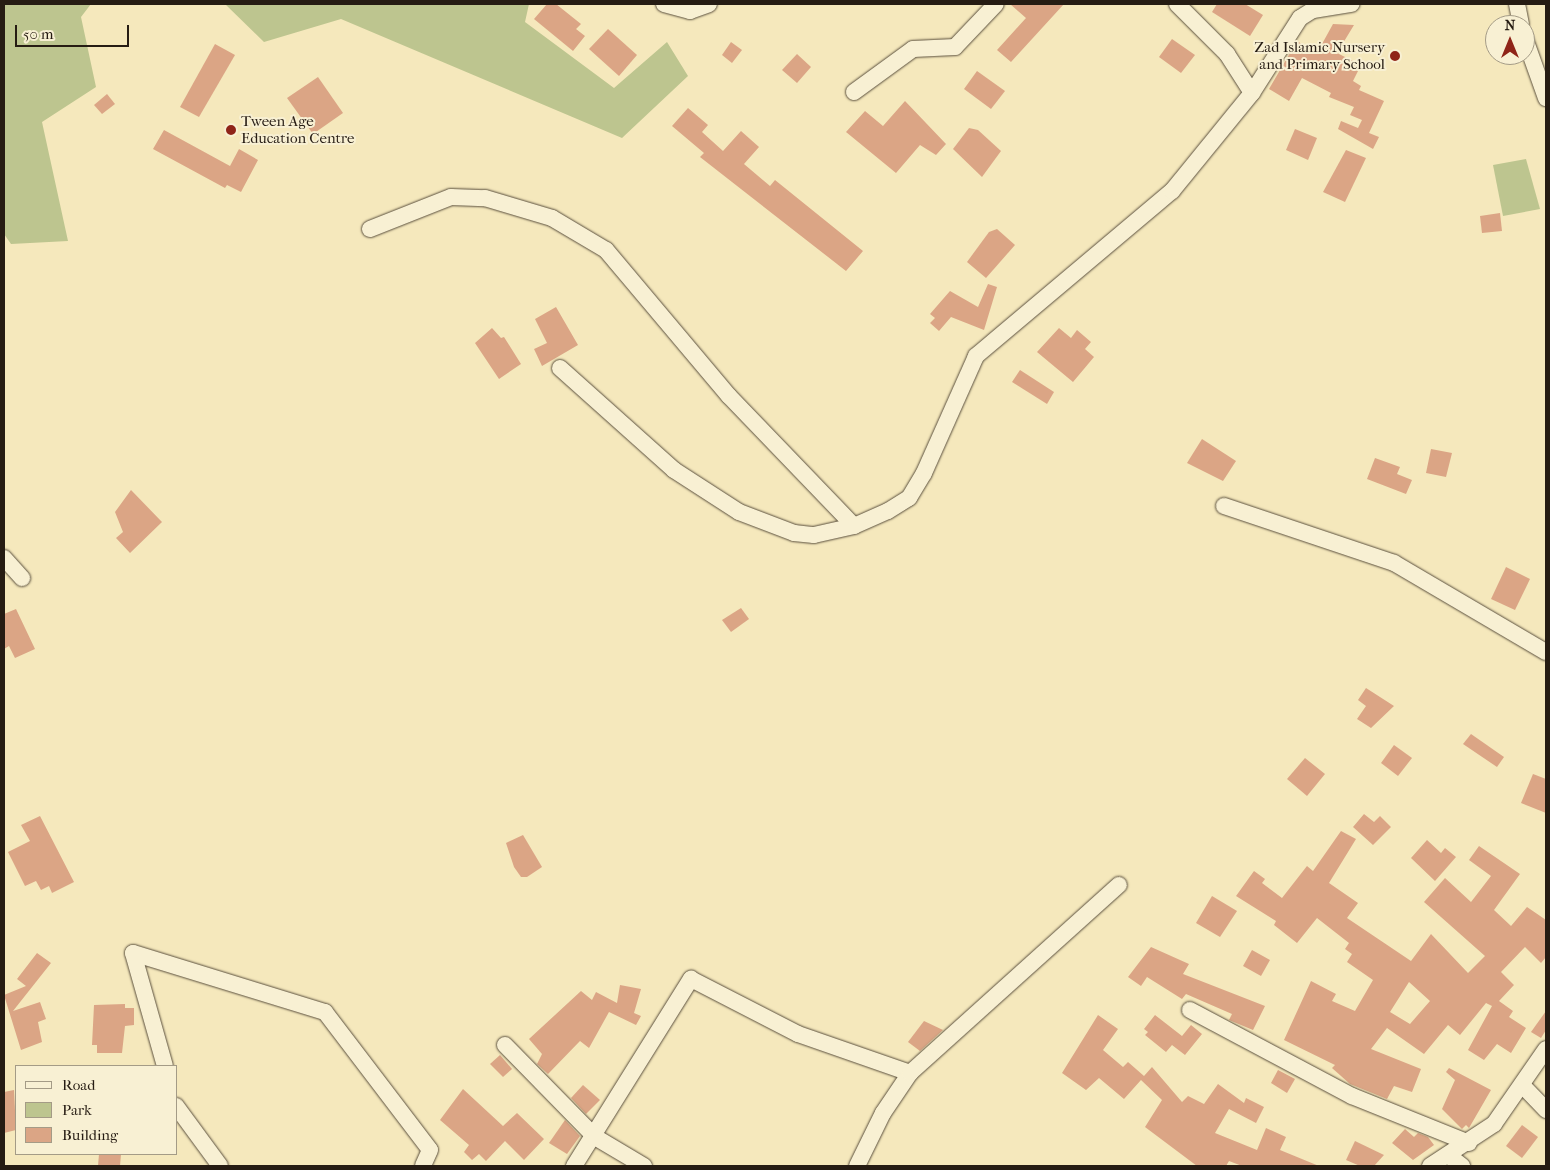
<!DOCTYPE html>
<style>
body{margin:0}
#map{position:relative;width:1550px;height:1170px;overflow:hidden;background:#f5e8bc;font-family:"IM FELL French Canon",serif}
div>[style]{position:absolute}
.green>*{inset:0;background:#bdc58f}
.building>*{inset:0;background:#dba585}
.roads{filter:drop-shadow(0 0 1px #5a4f3d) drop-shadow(0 0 1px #5a4f3d)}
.minor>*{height:16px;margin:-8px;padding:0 8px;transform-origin:8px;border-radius:8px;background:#f8f0d3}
.dots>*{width:14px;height:14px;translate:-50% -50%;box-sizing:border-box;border:2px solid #f8f0d3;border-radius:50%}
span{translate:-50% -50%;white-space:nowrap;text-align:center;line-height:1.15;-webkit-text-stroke:4px #f8f0d3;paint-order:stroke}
.poi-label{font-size:15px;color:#261c13}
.right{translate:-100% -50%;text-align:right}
.left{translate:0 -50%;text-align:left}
.frame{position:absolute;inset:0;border:5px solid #261c13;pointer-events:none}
.legend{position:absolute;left:15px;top:1065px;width:162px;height:90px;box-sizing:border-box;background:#f8f0d3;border:1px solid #a49b86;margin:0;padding:6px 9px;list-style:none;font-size:15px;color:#261c13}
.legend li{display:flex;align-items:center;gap:10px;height:25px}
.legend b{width:25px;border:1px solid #a49b86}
.north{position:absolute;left:1485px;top:15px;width:50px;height:50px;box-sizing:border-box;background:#f8f0d3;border:1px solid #a49b86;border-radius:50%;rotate:0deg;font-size:14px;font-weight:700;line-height:20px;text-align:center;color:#261c13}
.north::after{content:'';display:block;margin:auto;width:18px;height:22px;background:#8f2418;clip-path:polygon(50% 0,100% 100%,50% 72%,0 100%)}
.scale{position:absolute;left:15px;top:25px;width:114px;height:22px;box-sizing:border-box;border:2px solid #261c13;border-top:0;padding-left:6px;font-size:15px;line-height:18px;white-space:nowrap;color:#261c13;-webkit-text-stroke:4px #f8f0d3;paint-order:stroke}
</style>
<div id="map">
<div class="green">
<i style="clip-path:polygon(4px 4px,91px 4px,81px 17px,96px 87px,42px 122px,68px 241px,11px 244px,4px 234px)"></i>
<i style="clip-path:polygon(225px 4px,529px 4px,525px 22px,614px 88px,667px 42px,688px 76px,622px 138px,341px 19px,264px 42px)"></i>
<i style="clip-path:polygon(1526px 159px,1540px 209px,1503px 216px,1493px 165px)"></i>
</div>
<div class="building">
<i style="clip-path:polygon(547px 4px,556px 4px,581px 24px,576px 29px,585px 36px,573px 51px,534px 19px)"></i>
<i style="clip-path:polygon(1010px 4px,1064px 4px,1011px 62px,997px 50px,1026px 18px)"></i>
<i style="clip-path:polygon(1217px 4px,1245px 4px,1263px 15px,1250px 36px,1212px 12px)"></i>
<i style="clip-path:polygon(1333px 24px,1354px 25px,1337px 53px,1361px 65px,1353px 81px,1361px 86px,1359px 90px,1384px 101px,1369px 133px,1379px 137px,1373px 149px,1338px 129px,1341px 121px,1358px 128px,1362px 120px,1350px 115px,1354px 107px,1329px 97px,1331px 93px,1302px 78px,1289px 101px,1269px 89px,1297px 41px,1317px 53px)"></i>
<i style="clip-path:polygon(608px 29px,637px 55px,619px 76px,589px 49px)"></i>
<i style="clip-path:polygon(1172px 39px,1195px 55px,1181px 73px,1159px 57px)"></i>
<i style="clip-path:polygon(731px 42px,742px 50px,732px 63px,722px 55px)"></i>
<i style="clip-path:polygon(215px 44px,235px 55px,199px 117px,180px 107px)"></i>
<i style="clip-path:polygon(797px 54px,811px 67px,797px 83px,782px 70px)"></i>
<i style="clip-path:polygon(977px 71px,1005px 91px,991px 109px,964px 89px)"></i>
<i style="clip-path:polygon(318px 77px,343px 113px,313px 134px,287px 98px)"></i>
<i style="clip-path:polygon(107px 94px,115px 104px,102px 114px,94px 105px)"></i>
<i style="clip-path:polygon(905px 101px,946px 144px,936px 155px,920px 145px,896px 173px,846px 132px,865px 111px,883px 126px)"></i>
<i style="clip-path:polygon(688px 108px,708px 125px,702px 132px,723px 151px,741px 131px,759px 147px,744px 164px,770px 186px,775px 180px,863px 251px,846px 271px,700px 157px,704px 153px,672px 126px)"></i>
<i style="clip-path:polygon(969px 128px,978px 130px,1001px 151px,982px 177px,953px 149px)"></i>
<i style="clip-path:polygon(1295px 129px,1317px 138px,1308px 160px,1286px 150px)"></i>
<i style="clip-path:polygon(164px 130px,230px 166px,239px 149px,258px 160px,241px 192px,227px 185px,225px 188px,153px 149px)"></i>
<i style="clip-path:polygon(1346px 150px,1366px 158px,1345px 202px,1323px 192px)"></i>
<i style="clip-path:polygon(1500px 213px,1502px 231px,1482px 233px,1480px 216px)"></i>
<i style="clip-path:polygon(997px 229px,1015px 245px,986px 278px,967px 262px,989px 232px)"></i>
<i style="clip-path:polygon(988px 284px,997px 287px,984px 330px,951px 317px,939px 331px,930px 323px,935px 318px,930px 314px,950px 291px,978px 307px)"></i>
<i style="clip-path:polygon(556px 307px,578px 345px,542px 366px,534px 349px,547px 343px,535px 319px)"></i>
<i style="clip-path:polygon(492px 328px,501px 338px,504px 337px,521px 364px,499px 379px,475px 343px)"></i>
<i style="clip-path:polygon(1059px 328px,1071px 338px,1077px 330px,1091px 342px,1085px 349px,1094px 357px,1073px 382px,1037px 352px)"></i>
<i style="clip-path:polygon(1020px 370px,1054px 392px,1047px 404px,1012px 382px)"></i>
<i style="clip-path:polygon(1202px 439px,1236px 461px,1223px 481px,1187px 463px)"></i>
<i style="clip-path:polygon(1431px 449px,1452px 453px,1446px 477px,1426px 473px)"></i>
<i style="clip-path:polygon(1375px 458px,1400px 467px,1397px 474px,1412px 480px,1406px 494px,1367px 479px)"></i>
<i style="clip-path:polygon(131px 490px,162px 522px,130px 553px,116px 538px,123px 532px,115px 512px)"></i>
<i style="clip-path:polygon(1506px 567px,1530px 579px,1515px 610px,1491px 599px)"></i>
<i style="clip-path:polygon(741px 608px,749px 619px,731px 632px,722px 620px)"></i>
<i style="clip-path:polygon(16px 609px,35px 649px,15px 658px,9px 646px,4px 649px,4px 614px)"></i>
<i style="clip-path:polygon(1366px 688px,1394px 706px,1371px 728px,1357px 719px,1366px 706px,1358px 700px)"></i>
<i style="clip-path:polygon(1471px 734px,1504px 757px,1497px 767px,1463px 744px)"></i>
<i style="clip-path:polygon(1394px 745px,1412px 758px,1398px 776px,1381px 763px)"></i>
<i style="clip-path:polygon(1305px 758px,1325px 774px,1307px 796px,1287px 779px)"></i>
<i style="clip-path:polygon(1533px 774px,1546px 779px,1546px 813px,1521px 803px)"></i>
<i style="clip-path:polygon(1364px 814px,1374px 822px,1380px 816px,1391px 827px,1373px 845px,1353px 827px)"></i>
<i style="clip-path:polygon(40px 816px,74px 882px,52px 893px,49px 886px,41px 890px,36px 881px,25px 886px,8px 852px,30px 841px,21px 825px)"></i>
<i style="clip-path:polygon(evenodd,1341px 831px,1356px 839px,1329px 883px,1358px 903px,1347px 918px,1411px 961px,1431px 934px,1468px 973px,1485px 956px,1424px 902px,1445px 878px,1471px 902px,1491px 876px,1469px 860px,1479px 846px,1520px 874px,1494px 910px,1511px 926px,1527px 907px,1546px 920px,1546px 957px,1541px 963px,1525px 947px,1501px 972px,1514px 985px,1499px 1001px,1513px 1011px,1509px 1017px,1526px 1028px,1511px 1053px,1497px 1044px,1484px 1060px,1468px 1050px,1492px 1006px,1486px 1003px,1460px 1035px,1448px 1025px,1424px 1054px,1387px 1028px,1371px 1049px,1421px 1069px,1412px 1092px,1394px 1086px,1387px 1099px,1350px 1084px,1332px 1068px,1335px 1065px,1284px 1040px,1311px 981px,1336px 994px,1332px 1001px,1355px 1011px,1373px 980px,1347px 962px,1352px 954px,1345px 949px,1349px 943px,1317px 918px,1297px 943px,1274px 925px,1276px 921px,1236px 896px,1254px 871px,1265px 879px,1262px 883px,1282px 898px,1307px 866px,1313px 871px,1341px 831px,1409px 982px,1430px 1001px,1410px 1024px,1390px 1012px,1409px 982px)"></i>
<i style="clip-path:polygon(523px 835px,542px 867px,527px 877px,521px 877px,514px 867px,506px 843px)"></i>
<i style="clip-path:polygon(1427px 840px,1441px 853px,1445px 848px,1456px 857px,1435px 881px,1411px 858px)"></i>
<i style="clip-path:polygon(1212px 896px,1237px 911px,1220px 937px,1196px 923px)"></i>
<i style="clip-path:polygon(1151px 947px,1189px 964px,1183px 974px,1265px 1006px,1253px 1030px,1229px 1020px,1232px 1014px,1186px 994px,1182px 999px,1147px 977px,1141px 986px,1128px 977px)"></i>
<i style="clip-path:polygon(1252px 950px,1270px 960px,1261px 976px,1243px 966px)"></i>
<i style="clip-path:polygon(37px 953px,51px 963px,13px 1011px,40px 1002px,46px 1019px,38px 1022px,42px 1042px,21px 1050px,4px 995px,26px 986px,17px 979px)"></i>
<i style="clip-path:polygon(620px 985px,641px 989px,634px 1013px,641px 1016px,636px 1025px,609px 1012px,589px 1048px,580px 1041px,548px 1074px,537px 1064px,542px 1054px,529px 1039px,581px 991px,592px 1000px,596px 992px,617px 1003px)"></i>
<i style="clip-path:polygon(125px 1004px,125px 1008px,134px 1008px,134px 1025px,125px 1026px,122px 1053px,97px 1053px,97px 1045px,92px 1045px,94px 1005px)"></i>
<i style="clip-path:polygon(1546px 1011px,1546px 1030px,1541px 1038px,1531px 1032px)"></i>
<i style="clip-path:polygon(1098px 1015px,1118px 1029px,1103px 1050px,1123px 1067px,1128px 1062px,1144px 1076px,1152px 1067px,1182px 1102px,1188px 1096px,1204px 1104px,1218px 1084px,1244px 1103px,1246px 1098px,1264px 1107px,1256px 1123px,1229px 1109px,1215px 1133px,1257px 1150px,1266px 1128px,1286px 1137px,1280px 1150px,1319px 1166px,1242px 1166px,1229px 1161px,1226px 1166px,1197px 1166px,1145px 1127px,1162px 1100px,1141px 1080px,1124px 1099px,1099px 1078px,1086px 1090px,1062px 1073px)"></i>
<i style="clip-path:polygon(1155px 1015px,1182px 1036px,1191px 1025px,1202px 1034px,1185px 1055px,1172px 1045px,1166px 1052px,1145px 1035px,1148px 1032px,1144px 1029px)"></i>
<i style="clip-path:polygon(924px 1021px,943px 1030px,920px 1051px,908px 1042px)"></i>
<i style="clip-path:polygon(500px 1055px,512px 1069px,503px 1077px,490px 1064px)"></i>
<i style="clip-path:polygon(1449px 1068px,1491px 1090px,1469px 1128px,1466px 1125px,1462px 1129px,1442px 1109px,1455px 1080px,1446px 1072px)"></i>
<i style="clip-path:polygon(1278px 1070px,1295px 1079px,1287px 1093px,1271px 1083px)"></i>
<i style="clip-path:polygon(583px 1085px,600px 1100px,586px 1114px,571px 1098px)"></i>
<i style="clip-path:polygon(463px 1089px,503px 1126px,517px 1113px,544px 1139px,524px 1160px,505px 1141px,486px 1161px,479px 1154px,472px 1160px,464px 1152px,469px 1145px,440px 1120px)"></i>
<i style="clip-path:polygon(14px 1090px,16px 1130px,4px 1133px,4px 1092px)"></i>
<i style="clip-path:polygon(565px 1120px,580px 1136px,567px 1154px,549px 1143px)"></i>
<i style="clip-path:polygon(1522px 1125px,1538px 1137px,1522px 1158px,1506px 1146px)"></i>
<i style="clip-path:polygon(1405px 1129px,1414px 1137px,1418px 1133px,1428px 1137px,1434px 1145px,1413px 1160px,1392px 1143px)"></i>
<i style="clip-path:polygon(1355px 1141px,1384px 1155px,1374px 1166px,1360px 1166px,1346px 1160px)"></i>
<i style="clip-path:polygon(99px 1154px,121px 1154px,120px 1166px,98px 1166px)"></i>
</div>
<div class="roads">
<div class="minor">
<i style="left:664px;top:4px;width:27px;rotate:15deg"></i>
<i style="left:690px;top:11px;width:20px;rotate:-20deg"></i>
<i style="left:1177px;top:4px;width:71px;rotate:45deg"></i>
<i style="left:1227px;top:54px;width:46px;rotate:57.3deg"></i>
<i style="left:1517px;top:4px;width:21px;rotate:79deg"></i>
<i style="left:1525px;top:39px;width:63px;rotate:70.4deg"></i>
<i style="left:854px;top:92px;width:73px;rotate:-36.1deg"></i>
<i style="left:913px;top:49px;width:42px;rotate:-2.7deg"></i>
<i style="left:955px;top:47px;width:59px;rotate:-46.4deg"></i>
<i style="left:370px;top:229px;width:87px;rotate:-21.6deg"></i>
<i style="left:451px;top:197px;width:34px;rotate:2deg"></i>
<i style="left:485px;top:198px;width:70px;rotate:16.6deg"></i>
<i style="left:552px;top:218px;width:63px;rotate:30.7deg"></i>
<i style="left:606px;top:250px;width:191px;rotate:49.9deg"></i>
<i style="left:729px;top:396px;width:180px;rotate:46.1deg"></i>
<i style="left:560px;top:368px;width:153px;rotate:41.8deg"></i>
<i style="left:674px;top:470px;width:77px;rotate:32.9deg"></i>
<i style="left:739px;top:512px;width:59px;rotate:20.9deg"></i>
<i style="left:794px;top:533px;width:20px;rotate:6deg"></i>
<i style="left:814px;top:535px;width:41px;rotate:-12.7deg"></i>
<i style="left:854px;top:526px;width:37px;rotate:-24deg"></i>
<i style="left:888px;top:511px;width:25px;rotate:-32deg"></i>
<i style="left:909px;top:498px;width:29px;rotate:-59deg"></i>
<i style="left:924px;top:473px;width:128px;rotate:-66deg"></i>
<i style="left:976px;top:356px;width:256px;rotate:-40.1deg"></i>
<i style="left:1172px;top:191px;width:127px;rotate:-50.8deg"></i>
<i style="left:1252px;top:93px;width:89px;rotate:-57.4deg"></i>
<i style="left:1300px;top:18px;width:15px;rotate:-32deg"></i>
<i style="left:1313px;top:10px;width:39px;rotate:-9deg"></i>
<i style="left:1224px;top:506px;width:179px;rotate:18.5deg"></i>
<i style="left:1394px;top:563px;width:176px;rotate:30.4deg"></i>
<i style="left:4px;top:558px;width:27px;rotate:48deg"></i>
<i style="left:133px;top:953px;width:201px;rotate:17.1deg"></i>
<i style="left:325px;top:1012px;width:173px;rotate:52.7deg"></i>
<i style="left:430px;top:1150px;width:17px;rotate:114deg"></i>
<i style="left:133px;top:953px;width:117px;rotate:74.2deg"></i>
<i style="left:1190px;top:1010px;width:183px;rotate:28deg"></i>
<i style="left:1352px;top:1096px;width:126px;rotate:21.9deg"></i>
<i style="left:505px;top:1045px;width:129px;rotate:45.6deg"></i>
<i style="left:595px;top:1137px;width:57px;rotate:30.6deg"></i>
<i style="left:1522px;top:1085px;width:35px;rotate:46deg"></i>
<i style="left:176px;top:1106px;width:74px;rotate:53.7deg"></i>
<i style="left:1448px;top:1155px;width:18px;rotate:38deg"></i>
<i style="left:574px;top:1166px;width:221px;rotate:-58deg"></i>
<i style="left:691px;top:979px;width:120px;rotate:27.2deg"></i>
<i style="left:798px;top:1034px;width:119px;rotate:19.2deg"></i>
<i style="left:857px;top:1166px;width:59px;rotate:-63.9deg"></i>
<i style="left:883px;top:1113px;width:48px;rotate:-56deg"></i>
<i style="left:910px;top:1073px;width:281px;rotate:-42deg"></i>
<i style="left:1430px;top:1166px;width:77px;rotate:-33.3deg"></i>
<i style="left:1494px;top:1124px;width:91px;rotate:-55.3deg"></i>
</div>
</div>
<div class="dots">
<i style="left:1395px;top:56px;background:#8f2418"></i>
<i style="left:231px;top:130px;background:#8f2418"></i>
</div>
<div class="poi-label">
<span class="right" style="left:1385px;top:56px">Zad Islamic Nursery<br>and Primary School</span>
<span class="left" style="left:241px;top:130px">Tween Age<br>Education Centre</span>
</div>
<div class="frame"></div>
<ul class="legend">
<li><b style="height:6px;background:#f8f0d3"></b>Road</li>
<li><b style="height:14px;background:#bdc58f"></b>Park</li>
<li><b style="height:14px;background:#dba585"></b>Building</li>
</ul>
<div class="north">N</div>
<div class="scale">50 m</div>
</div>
